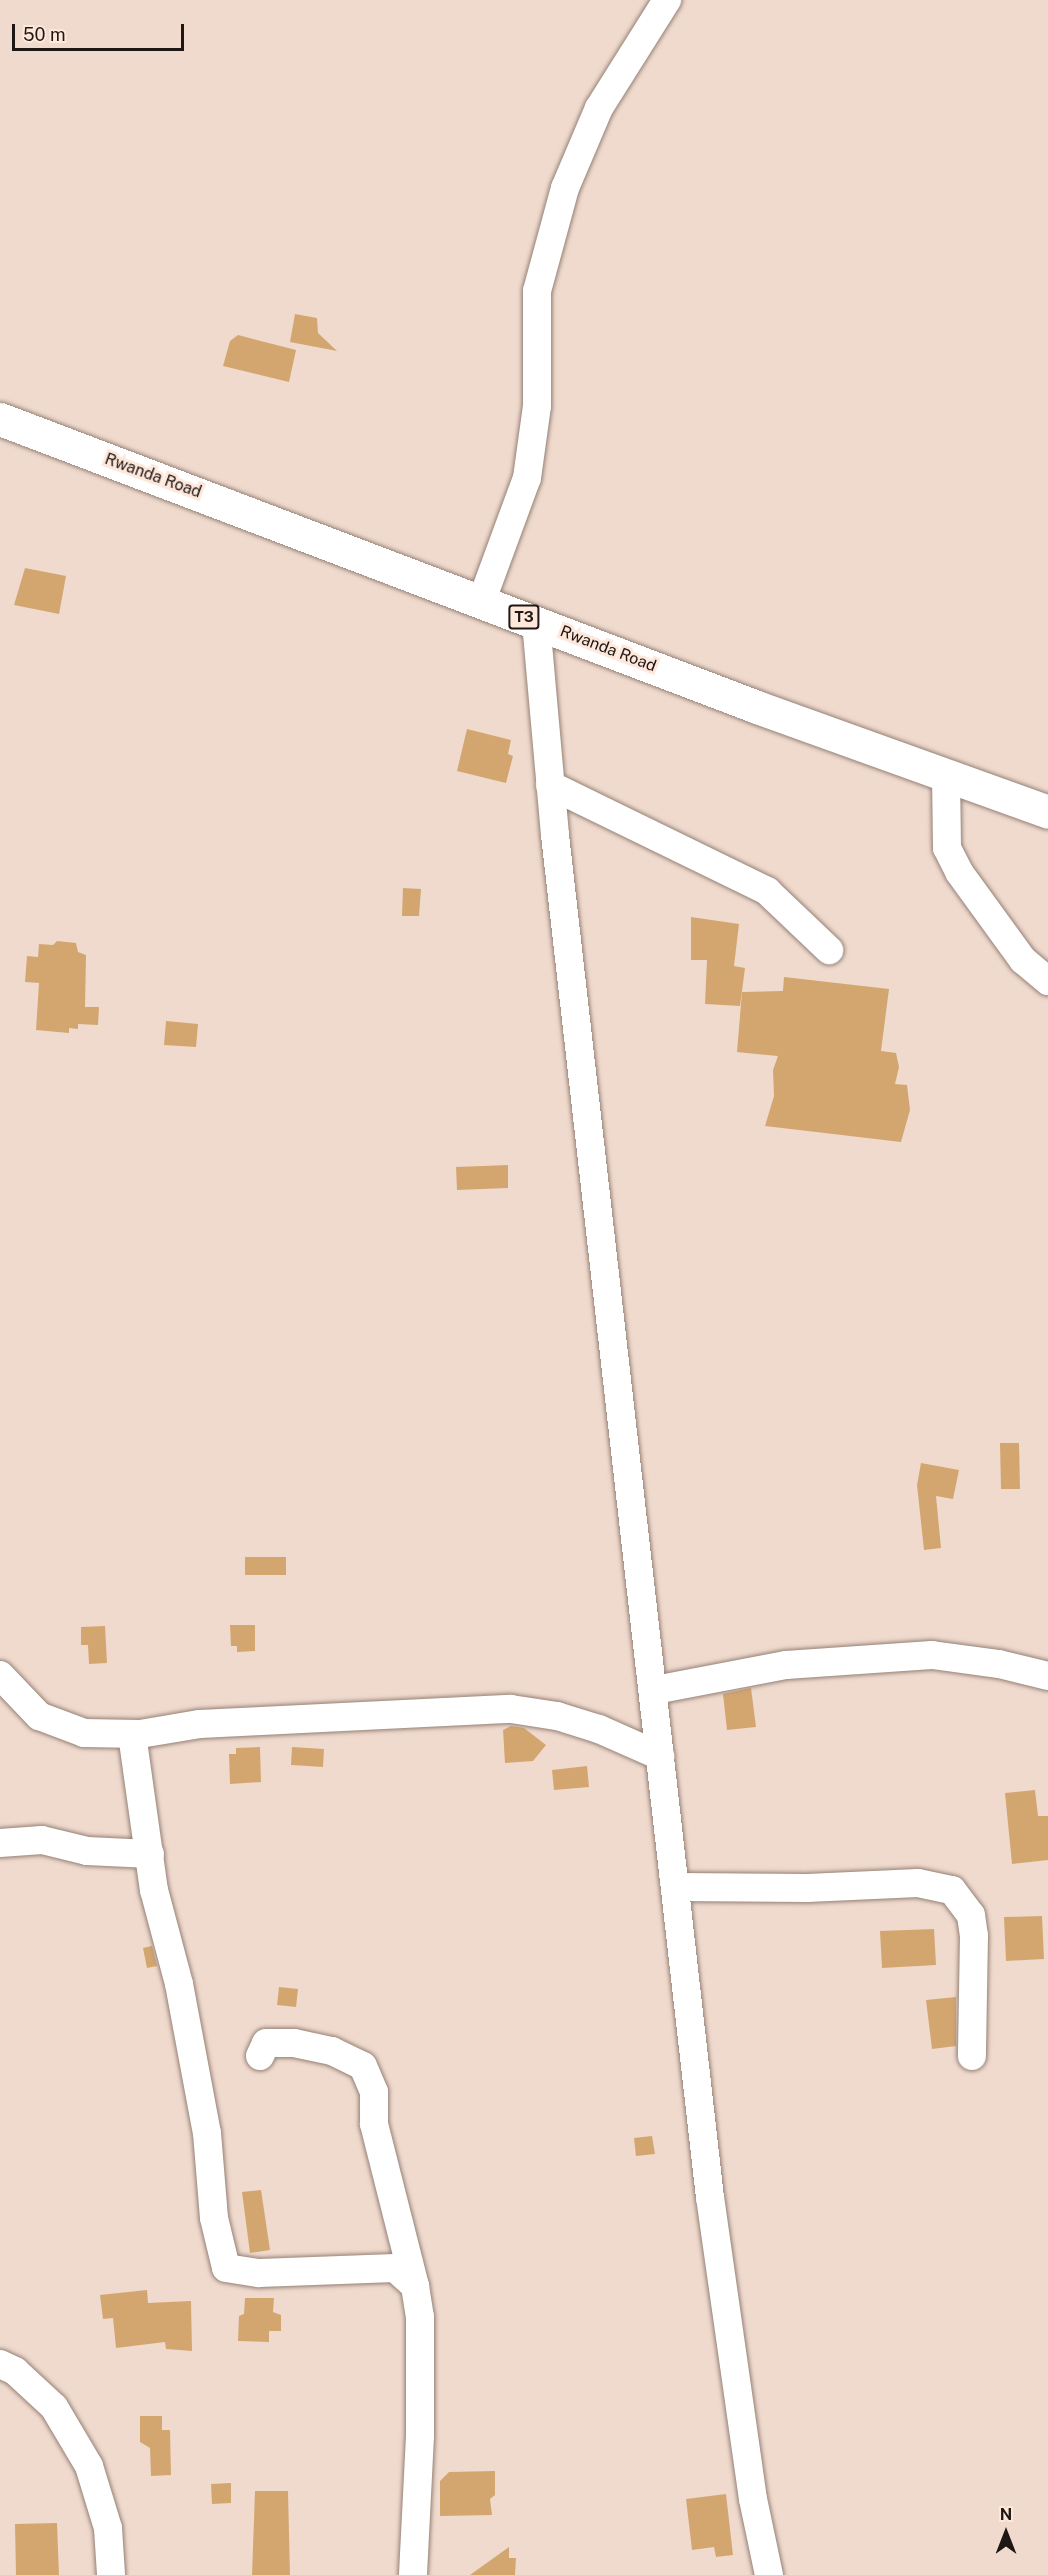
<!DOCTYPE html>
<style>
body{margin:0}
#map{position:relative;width:1048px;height:2575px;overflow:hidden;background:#f0dace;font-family:"Public Sans",sans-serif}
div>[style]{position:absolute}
.building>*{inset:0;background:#d3a670}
.roads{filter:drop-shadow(0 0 2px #958176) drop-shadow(0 0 2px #958176)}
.minor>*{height:28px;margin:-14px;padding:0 14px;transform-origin:14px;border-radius:14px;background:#fff}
.highway>*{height:33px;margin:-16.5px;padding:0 16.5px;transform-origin:16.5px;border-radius:16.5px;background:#fff}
span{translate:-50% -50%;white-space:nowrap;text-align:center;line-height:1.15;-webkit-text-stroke:6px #fee7db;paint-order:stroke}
.shield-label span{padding:2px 4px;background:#fee7db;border:2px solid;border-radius:4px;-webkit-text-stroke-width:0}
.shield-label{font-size:15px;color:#1f1713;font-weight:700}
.street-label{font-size:16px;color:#1f1713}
.north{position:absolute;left:976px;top:2503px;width:60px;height:60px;-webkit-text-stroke:4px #fee7db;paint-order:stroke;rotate:0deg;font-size:16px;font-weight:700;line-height:24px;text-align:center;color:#1f1713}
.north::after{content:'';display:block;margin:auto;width:21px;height:27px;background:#1f1713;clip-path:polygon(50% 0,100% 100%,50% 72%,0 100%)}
.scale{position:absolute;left:12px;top:24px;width:172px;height:27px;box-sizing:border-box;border:3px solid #1f1713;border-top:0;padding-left:8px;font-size:18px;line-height:21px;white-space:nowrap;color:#1f1713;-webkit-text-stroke:4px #fee7db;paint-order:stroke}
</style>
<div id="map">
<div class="building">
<i style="clip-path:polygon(295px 314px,317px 318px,318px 333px,337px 351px,290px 342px)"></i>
<i style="clip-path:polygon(238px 335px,296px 350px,289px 382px,223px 366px,230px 341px)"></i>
<i style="clip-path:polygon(25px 568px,66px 576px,59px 614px,14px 605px)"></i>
<i style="clip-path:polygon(467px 729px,511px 740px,508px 754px,513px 756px,506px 783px,457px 771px)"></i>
<i style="clip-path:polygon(403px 888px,421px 889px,419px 916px,402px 916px)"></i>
<i style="clip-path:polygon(691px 917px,739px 924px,734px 966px,745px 968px,740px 1006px,705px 1004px,707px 960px,691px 960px)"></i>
<i style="clip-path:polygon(57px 941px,76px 943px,78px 952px,86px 955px,85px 1007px,99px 1007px,98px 1025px,78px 1024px,78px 1029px,69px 1028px,69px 1033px,36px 1030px,39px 983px,25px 982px,27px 956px,38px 957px,39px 944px,53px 945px)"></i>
<i style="clip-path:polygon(784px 977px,889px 989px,881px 1051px,896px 1053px,899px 1067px,895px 1084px,907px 1085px,910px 1110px,901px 1142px,765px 1126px,774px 1096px,773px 1070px,778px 1056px,737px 1052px,742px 992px,783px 991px)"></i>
<i style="clip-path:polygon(166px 1021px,198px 1024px,196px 1047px,164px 1045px)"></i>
<i style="clip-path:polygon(508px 1165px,508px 1188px,457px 1190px,456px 1167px)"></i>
<i style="clip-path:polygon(1000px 1443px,1019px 1443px,1020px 1489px,1001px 1489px)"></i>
<i style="clip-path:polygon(921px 1463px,959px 1470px,953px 1499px,936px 1496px,941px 1548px,924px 1550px,917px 1485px)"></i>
<i style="clip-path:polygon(245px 1557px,286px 1557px,286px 1575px,245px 1575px)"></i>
<i style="clip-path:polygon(230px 1625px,255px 1625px,255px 1651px,237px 1652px,237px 1646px,231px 1646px)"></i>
<i style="clip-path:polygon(105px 1626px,107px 1663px,89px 1664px,88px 1645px,81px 1645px,81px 1627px)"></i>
<i style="clip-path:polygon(751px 1688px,756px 1727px,727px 1730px,723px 1694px)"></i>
<i style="clip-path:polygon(511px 1726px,524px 1728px,546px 1745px,533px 1761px,505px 1763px,503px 1730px)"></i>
<i style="clip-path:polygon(260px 1747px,261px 1782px,230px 1784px,229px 1754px,236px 1754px,236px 1748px)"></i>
<i style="clip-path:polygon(292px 1747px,324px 1749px,323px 1767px,291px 1765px)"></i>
<i style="clip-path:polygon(587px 1766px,589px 1787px,554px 1790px,552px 1770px)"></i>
<i style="clip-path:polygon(1035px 1790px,1038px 1816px,1048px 1816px,1048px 1860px,1012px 1864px,1005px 1793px)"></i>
<i style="clip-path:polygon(1042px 1916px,1044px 1959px,1006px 1961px,1004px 1917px)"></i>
<i style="clip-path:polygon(934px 1929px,936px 1965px,882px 1968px,880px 1931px)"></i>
<i style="clip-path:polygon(152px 1946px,157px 1966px,147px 1968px,143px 1948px)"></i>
<i style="clip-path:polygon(279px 1987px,298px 1989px,296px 2007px,277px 2005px)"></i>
<i style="clip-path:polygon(956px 1997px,956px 2046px,932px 2049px,926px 2000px)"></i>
<i style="clip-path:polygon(652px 2136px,655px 2154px,636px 2156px,634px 2138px)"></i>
<i style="clip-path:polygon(261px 2190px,270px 2250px,250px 2253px,242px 2192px)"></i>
<i style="clip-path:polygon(147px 2290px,148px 2303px,191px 2301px,192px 2351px,166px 2349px,165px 2342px,116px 2348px,113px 2318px,103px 2319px,100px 2295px)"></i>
<i style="clip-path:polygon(245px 2298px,274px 2298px,273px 2312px,281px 2315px,281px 2331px,269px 2331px,269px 2342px,238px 2341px,239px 2316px,244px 2314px)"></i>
<i style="clip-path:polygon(140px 2416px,162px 2416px,162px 2430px,170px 2430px,171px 2475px,151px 2476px,150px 2448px,140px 2442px)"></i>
<i style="clip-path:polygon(495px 2471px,495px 2495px,490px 2499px,492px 2515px,440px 2516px,440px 2481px,449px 2472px)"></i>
<i style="clip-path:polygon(231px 2483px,231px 2503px,212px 2504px,211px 2484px)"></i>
<i style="clip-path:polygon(255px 2491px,288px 2491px,290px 2575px,252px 2575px)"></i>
<i style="clip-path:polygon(726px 2494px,733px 2555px,716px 2557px,714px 2547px,692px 2550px,686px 2499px)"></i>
<i style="clip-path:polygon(57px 2523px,59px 2575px,16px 2575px,15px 2524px)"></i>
<i style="clip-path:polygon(509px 2547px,509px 2558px,516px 2558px,515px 2575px,470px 2575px)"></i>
</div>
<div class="roads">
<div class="minor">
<i style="left:482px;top:600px;width:130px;rotate:-69.8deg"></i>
<i style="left:527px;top:478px;width:73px;rotate:-82.1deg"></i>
<i style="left:537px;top:406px;width:115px;rotate:-90deg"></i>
<i style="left:537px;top:291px;width:107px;rotate:-74.8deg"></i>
<i style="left:565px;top:188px;width:87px;rotate:-67deg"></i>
<i style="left:599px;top:108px;width:128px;rotate:-57.8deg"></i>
<i style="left:536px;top:622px;width:214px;rotate:84.9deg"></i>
<i style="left:555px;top:835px;width:1371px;rotate:83.51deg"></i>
<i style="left:710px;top:2197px;width:305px;rotate:81.9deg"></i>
<i style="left:753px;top:2499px;width:78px;rotate:78.1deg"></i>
<i style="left:946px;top:775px;width:73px;rotate:89.2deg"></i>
<i style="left:947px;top:848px;width:27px;rotate:63deg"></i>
<i style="left:959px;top:872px;width:109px;rotate:54deg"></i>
<i style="left:1023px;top:960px;width:33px;rotate:40deg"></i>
<i style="left:550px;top:785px;width:242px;rotate:26deg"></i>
<i style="left:767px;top:891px;width:86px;rotate:43.6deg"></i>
<i style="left:0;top:1675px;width:57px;rotate:46.4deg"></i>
<i style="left:39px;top:1716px;width:48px;rotate:20.7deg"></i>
<i style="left:84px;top:1733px;width:56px;rotate:1deg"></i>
<i style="left:140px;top:1734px;width:61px;rotate:-9.5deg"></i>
<i style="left:200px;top:1724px;width:311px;rotate:-2.8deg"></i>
<i style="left:511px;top:1709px;width:47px;rotate:8.7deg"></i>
<i style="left:557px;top:1716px;width:44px;rotate:17.2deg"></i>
<i style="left:599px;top:1729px;width:67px;rotate:23.9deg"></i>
<i style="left:655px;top:1690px;width:133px;rotate:-10.8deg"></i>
<i style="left:786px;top:1665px;width:146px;rotate:-3.9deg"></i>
<i style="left:932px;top:1655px;width:68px;rotate:7.7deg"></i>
<i style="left:999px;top:1664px;width:50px;rotate:13.8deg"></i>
<i style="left:132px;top:1734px;width:158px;rotate:82deg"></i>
<i style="left:154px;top:1890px;width:97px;rotate:75.1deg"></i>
<i style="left:179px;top:1984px;width:152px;rotate:79.4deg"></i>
<i style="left:207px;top:2133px;width:85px;rotate:85.3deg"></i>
<i style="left:214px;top:2218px;width:51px;rotate:76.5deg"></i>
<i style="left:226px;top:2268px;width:33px;rotate:9deg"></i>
<i style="left:259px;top:2273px;width:136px;rotate:-2.1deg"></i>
<i style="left:395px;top:2268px;width:27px;rotate:42deg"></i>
<i style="left:415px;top:2286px;width:31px;rotate:81deg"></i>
<i style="left:420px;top:2317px;width:119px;rotate:90deg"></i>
<i style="left:420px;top:2436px;width:139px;rotate:92.9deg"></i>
<i style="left:0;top:1843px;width:42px;rotate:-4.1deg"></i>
<i style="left:42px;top:1840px;width:46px;rotate:13.7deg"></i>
<i style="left:87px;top:1851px;width:63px;rotate:2.7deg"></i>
<i style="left:677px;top:1887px;width:130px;rotate:0.4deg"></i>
<i style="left:807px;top:1888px;width:111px;rotate:-2.6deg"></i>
<i style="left:918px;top:1883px;width:35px;rotate:12deg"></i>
<i style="left:952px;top:1890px;width:31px;rotate:53deg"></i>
<i style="left:971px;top:1915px;width:21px;rotate:82deg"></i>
<i style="left:974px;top:1936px;width:120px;rotate:91deg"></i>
<i style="left:260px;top:2056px;width:14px;rotate:-65deg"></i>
<i style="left:266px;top:2043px;width:28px"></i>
<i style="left:294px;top:2043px;width:39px;rotate:12deg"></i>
<i style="left:332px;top:2051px;width:34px;rotate:26deg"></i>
<i style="left:363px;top:2066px;width:28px;rotate:67deg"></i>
<i style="left:374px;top:2092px;width:32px;rotate:90deg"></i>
<i style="left:374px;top:2124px;width:167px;rotate:75.8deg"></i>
<i style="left:0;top:2364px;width:17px;rotate:25deg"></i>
<i style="left:15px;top:2371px;width:53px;rotate:42.7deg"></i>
<i style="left:54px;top:2407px;width:69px;rotate:59.3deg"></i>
<i style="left:89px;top:2466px;width:65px;rotate:73deg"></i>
<i style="left:108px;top:2528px;width:47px;rotate:86.3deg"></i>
</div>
<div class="highway">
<i style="left:0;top:419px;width:810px;rotate:20.83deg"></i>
<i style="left:757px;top:707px;width:309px;rotate:19.8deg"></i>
</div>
</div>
<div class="shield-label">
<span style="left:524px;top:617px">T3</span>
</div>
<div class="street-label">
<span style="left:153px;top:476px;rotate:20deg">Rwanda Road</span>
<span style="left:608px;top:649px;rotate:21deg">Rwanda Road</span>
</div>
<div class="north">N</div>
<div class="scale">50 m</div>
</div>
